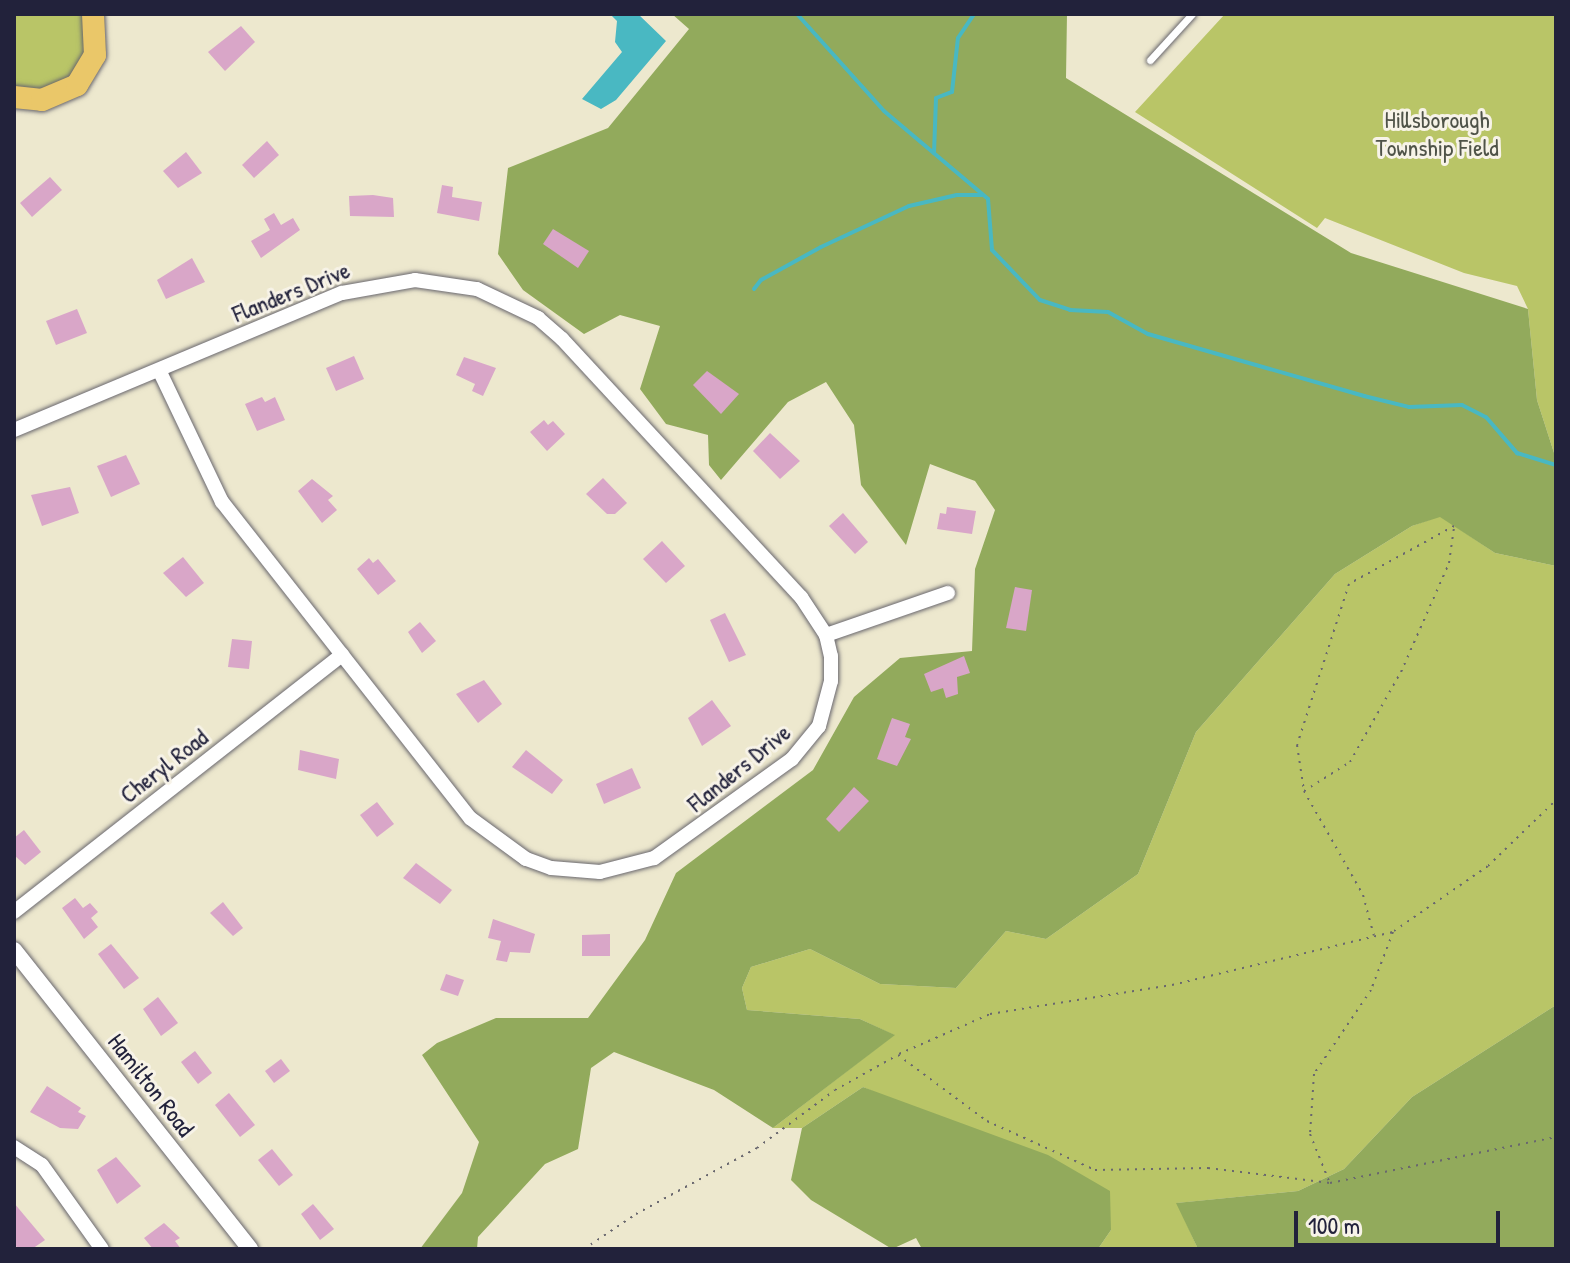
<!DOCTYPE html>
<style>
body{margin:0}
#map{position:relative;width:1570px;height:1263px;overflow:hidden;background:#ede8ce;font-family:"Patrick Hand",sans-serif}
div>[style]{position:absolute}
.green>*{inset:0;background:#b9c567}
.forest>*{inset:0;background:#92aa5c}
.water>*{inset:0;background:#49b8c2}
.stream>*{height:4px;margin:-2px;padding:0 2px;transform-origin:2px;border-radius:2px;background:#49b8c2}
.building>*{inset:0;background:#d9a6c8}
.path>*{height:2px;margin-top:-1px;transform-origin:0;background:repeating-linear-gradient(90deg,#69676e 0 2px,transparent 0 8px)}
.roads{filter:drop-shadow(0 0 2px #69676e) drop-shadow(0 0 2px #69676e)}
.service>*{height:7px;margin:-3.5px;padding:0 3.5px;transform-origin:3.5px;border-radius:3.5px;background:#fff}
.minor>*{height:14px;margin:-7px;padding:0 7px;transform-origin:7px;border-radius:7px;background:#fff}
.tertiary>*{height:16px;margin:-8px;padding:0 8px;transform-origin:8px;border-radius:8px;background:#fff}
.trunk>*{height:22px;margin:-11px;padding:0 11px;transform-origin:11px;border-radius:11px;background:#eac769}
span{translate:-50% -50%;white-space:nowrap;text-align:center;line-height:1.15;-webkit-text-stroke:6px #f7f3e8;paint-order:stroke}
.park-label{font-size:24px;color:#4f5348}
.street-label{font-size:24px;color:#22223b}
.frame{position:absolute;inset:0;border:16px solid #22223b;pointer-events:none}
.scale{position:absolute;left:1294px;top:1211px;width:206px;height:36px;box-sizing:border-box;border:4px solid #22223b;border-top:0;padding-left:10px;font-size:24px;line-height:28px;white-space:nowrap;color:#22223b;-webkit-text-stroke:6px #f7f3e8;paint-order:stroke}
</style>
<div id="map">
<div class="green">
<i style="clip-path:polygon(14px 14px,87px 14px,91px 27px,81px 69px,54px 90px,14px 89px)"></i>
<i style="clip-path:polygon(1225px 14px,1556px 14px,1556px 459px,1537px 400px,1528px 309px,1517px 286px,1464px 273px,1325px 218px,1317px 228px,1135px 112px)"></i>
<i style="clip-path:polygon(1440px 516px,1495px 553px,1556px 566px,1556px 1005px,1412px 1097px,1344px 1169px,1298px 1191px,1177px 1203px,1198px 1249px,1098px 1249px,1111px 1230px,916px 1110px,863px 1087px,802px 1128px,773px 1128px,894px 1035px,860px 1019px,747px 1010px,742px 988px,751px 967px,810px 949px,880px 984px,956px 988px,1006px 931px,1046px 939px,1138px 874px,1196px 732px,1335px 574px,1412px 526px)"></i>
</div>
<div class="forest">
<i style="clip-path:polygon(672px 14px,1067px 14px,1066px 78px,1351px 253px,1528px 309px,1537px 400px,1556px 459px,1556px 566px,1495px 553px,1440px 517px,1412px 526px,1335px 574px,1196px 732px,1138px 874px,1046px 939px,1006px 931px,956px 988px,880px 984px,810px 949px,751px 967px,742px 988px,747px 1010px,860px 1019px,895px 1035px,773px 1128px,714px 1090px,614px 1052px,591px 1068px,578px 1149px,545px 1164px,478px 1237px,477px 1249px,420px 1249px,462px 1193px,479px 1142px,422px 1055px,437px 1043px,496px 1018px,588px 1018px,645px 940px,676px 873px,813px 770px,854px 697px,900px 658px,972px 651px,975px 569px,995px 510px,975px 481px,930px 464px,906px 545px,861px 485px,854px 425px,826px 382px,788px 402px,721px 480px,709px 465px,708px 435px,666px 424px,640px 389px,660px 326px,620px 315px,584px 334px,523px 290px,498px 254px,508px 168px,608px 128px,689px 29px)"></i>
<i style="clip-path:polygon(1556px 1005px,1556px 1249px,1198px 1249px,1176px 1203px,1298px 1191px,1344px 1169px,1412px 1097px)"></i>
<i style="clip-path:polygon(863px 1087px,1048px 1155px,1110px 1191px,1111px 1230px,1098px 1249px,922px 1249px,916px 1238px,892px 1249px,811px 1200px,791px 1180px,802px 1128px)"></i>
</div>
<div class="water">
<i style="clip-path:polygon(610px 14px,638px 14px,666px 41px,616px 100px,601px 109px,582px 99px,622px 52px,615px 42px,617px 21px)"></i>
</div>
<div class="stream">
<i style="left:797px;top:14px;width:130px;rotate:48.1deg"></i>
<i style="left:884px;top:111px;width:136px;rotate:40.2deg"></i>
<i style="left:988px;top:199px;width:51px;rotate:85.5deg"></i>
<i style="left:992px;top:250px;width:69px;rotate:46.2deg"></i>
<i style="left:1040px;top:300px;width:32px;rotate:18deg"></i>
<i style="left:1070px;top:310px;width:38px;rotate:3deg"></i>
<i style="left:1108px;top:312px;width:46px;rotate:28.8deg"></i>
<i style="left:1148px;top:334px;width:225px;rotate:16deg"></i>
<i style="left:1364px;top:396px;width:46px;rotate:13.7deg"></i>
<i style="left:1409px;top:407px;width:53px;rotate:-2.2deg"></i>
<i style="left:1462px;top:405px;width:27px;rotate:27deg"></i>
<i style="left:1486px;top:417px;width:48px;rotate:49.3deg"></i>
<i style="left:1517px;top:453px;width:41px;rotate:17.1deg"></i>
<i style="left:934px;top:153px;width:55px;rotate:-87.9deg"></i>
<i style="left:936px;top:98px;width:17px;rotate:-21deg"></i>
<i style="left:952px;top:92px;width:54px;rotate:-83.7deg"></i>
<i style="left:958px;top:38px;width:29px;rotate:-56deg"></i>
<i style="left:754px;top:289px;width:11px;rotate:-52deg"></i>
<i style="left:761px;top:280px;width:68px;rotate:-28.8deg"></i>
<i style="left:821px;top:247px;width:97px;rotate:-25deg"></i>
<i style="left:909px;top:206px;width:49px;rotate:-12.9deg"></i>
<i style="left:957px;top:195px;width:25px"></i>
</div>
<div class="building">
<i style="clip-path:polygon(241px 26px,255px 42px,225px 71px,208px 52px)"></i>
<i style="clip-path:polygon(267px 141px,279px 155px,254px 178px,242px 165px)"></i>
<i style="clip-path:polygon(186px 152px,202px 173px,178px 188px,163px 171px)"></i>
<i style="clip-path:polygon(50px 177px,62px 190px,32px 217px,20px 203px)"></i>
<i style="clip-path:polygon(442px 185px,453px 187px,452px 197px,482px 202px,479px 221px,437px 213px)"></i>
<i style="clip-path:polygon(373px 195px,393px 198px,394px 217px,350px 216px,349px 196px)"></i>
<i style="clip-path:polygon(274px 213px,281px 225px,293px 218px,300px 230px,261px 258px,251px 241px,270px 230px,264px 219px)"></i>
<i style="clip-path:polygon(553px 229px,589px 251px,578px 268px,543px 244px)"></i>
<i style="clip-path:polygon(192px 258px,205px 282px,166px 299px,157px 280px)"></i>
<i style="clip-path:polygon(77px 309px,87px 333px,56px 345px,46px 321px)"></i>
<i style="clip-path:polygon(354px 356px,364px 379px,336px 391px,326px 368px)"></i>
<i style="clip-path:polygon(464px 357px,496px 368px,483px 396px,472px 391px,475px 384px,456px 375px)"></i>
<i style="clip-path:polygon(707px 371px,739px 394px,721px 414px,693px 385px)"></i>
<i style="clip-path:polygon(262px 397px,265px 402px,275px 397px,285px 420px,257px 431px,245px 404px)"></i>
<i style="clip-path:polygon(544px 420px,548px 425px,553px 421px,565px 434px,547px 451px,530px 432px)"></i>
<i style="clip-path:polygon(770px 433px,800px 461px,780px 479px,753px 451px)"></i>
<i style="clip-path:polygon(126px 455px,140px 484px,111px 497px,97px 466px)"></i>
<i style="clip-path:polygon(603px 478px,627px 503px,615px 514px,607px 514px,586px 494px)"></i>
<i style="clip-path:polygon(312px 479px,333px 496px,328px 500px,337px 510px,322px 523px,298px 491px)"></i>
<i style="clip-path:polygon(70px 487px,79px 513px,42px 526px,31px 495px)"></i>
<i style="clip-path:polygon(947px 507px,976px 511px,972px 534px,937px 529px,940px 513px,946px 514px)"></i>
<i style="clip-path:polygon(843px 513px,868px 542px,855px 554px,829px 526px)"></i>
<i style="clip-path:polygon(662px 541px,685px 566px,666px 583px,643px 559px)"></i>
<i style="clip-path:polygon(183px 557px,204px 583px,186px 597px,163px 573px)"></i>
<i style="clip-path:polygon(369px 558px,373px 563px,378px 559px,396px 581px,378px 595px,357px 569px)"></i>
<i style="clip-path:polygon(1015px 587px,1032px 590px,1026px 631px,1006px 628px)"></i>
<i style="clip-path:polygon(725px 613px,746px 655px,729px 662px,710px 620px)"></i>
<i style="clip-path:polygon(420px 622px,436px 641px,422px 653px,408px 632px)"></i>
<i style="clip-path:polygon(232px 639px,252px 641px,249px 669px,228px 667px)"></i>
<i style="clip-path:polygon(964px 656px,970px 673px,957px 677px,958px 694px,946px 698px,943px 688px,931px 692px,924px 674px)"></i>
<i style="clip-path:polygon(484px 680px,502px 704px,478px 723px,456px 694px)"></i>
<i style="clip-path:polygon(712px 700px,731px 726px,702px 746px,688px 718px)"></i>
<i style="clip-path:polygon(892px 718px,910px 724px,905px 737px,911px 739px,897px 766px,877px 759px)"></i>
<i style="clip-path:polygon(300px 750px,339px 759px,336px 779px,298px 770px)"></i>
<i style="clip-path:polygon(526px 750px,563px 780px,552px 794px,512px 767px)"></i>
<i style="clip-path:polygon(632px 768px,641px 788px,604px 804px,596px 784px)"></i>
<i style="clip-path:polygon(854px 787px,869px 801px,839px 832px,826px 819px)"></i>
<i style="clip-path:polygon(377px 802px,394px 824px,377px 837px,360px 815px)"></i>
<i style="clip-path:polygon(24px 830px,41px 852px,25px 865px,14px 855px,14px 838px)"></i>
<i style="clip-path:polygon(416px 863px,452px 890px,440px 904px,403px 878px)"></i>
<i style="clip-path:polygon(75px 898px,83px 908px,90px 903px,98px 912px,91px 918px,98px 927px,84px 939px,62px 908px)"></i>
<i style="clip-path:polygon(223px 902px,243px 928px,233px 936px,210px 913px)"></i>
<i style="clip-path:polygon(493px 919px,535px 934px,530px 953px,510px 952px,507px 962px,496px 960px,501px 941px,488px 938px)"></i>
<i style="clip-path:polygon(610px 934px,610px 956px,582px 956px,582px 935px)"></i>
<i style="clip-path:polygon(111px 944px,139px 978px,124px 989px,98px 954px)"></i>
<i style="clip-path:polygon(446px 974px,464px 980px,458px 996px,440px 990px)"></i>
<i style="clip-path:polygon(158px 997px,178px 1023px,161px 1036px,143px 1009px)"></i>
<i style="clip-path:polygon(195px 1051px,212px 1073px,198px 1084px,181px 1062px)"></i>
<i style="clip-path:polygon(281px 1059px,290px 1071px,274px 1083px,265px 1071px)"></i>
<i style="clip-path:polygon(47px 1086px,81px 1108px,78px 1112px,86px 1116px,78px 1129px,60px 1128px,30px 1112px)"></i>
<i style="clip-path:polygon(229px 1093px,255px 1125px,240px 1137px,215px 1105px)"></i>
<i style="clip-path:polygon(272px 1149px,293px 1175px,279px 1186px,258px 1160px)"></i>
<i style="clip-path:polygon(116px 1157px,141px 1186px,117px 1204px,97px 1170px)"></i>
<i style="clip-path:polygon(14px 1203px,45px 1240px,32px 1249px,18px 1249px,14px 1243px)"></i>
<i style="clip-path:polygon(313px 1204px,334px 1229px,320px 1240px,301px 1214px)"></i>
<i style="clip-path:polygon(164px 1223px,180px 1238px,175px 1241px,181px 1249px,153px 1249px,144px 1238px)"></i>
</div>
<div class="path">
<i style="left:1304px;top:791px;width:54px;rotate:-32.2deg"></i>
<i style="left:1350px;top:762px;width:103px;rotate:-60.5deg"></i>
<i style="left:1401px;top:672px;width:119px;rotate:-66.2deg"></i>
<i style="left:1449px;top:563px;width:37px;rotate:-82deg"></i>
<i style="left:1454px;top:526px;width:120px;rotate:151.1deg"></i>
<i style="left:1349px;top:584px;width:169px;rotate:107.9deg"></i>
<i style="left:1297px;top:745px;width:47px;rotate:81.3deg"></i>
<i style="left:1304px;top:791px;width:120px;rotate:60.4deg"></i>
<i style="left:1363px;top:895px;width:42px;rotate:75deg"></i>
<i style="left:1394px;top:931px;width:114px;rotate:-34.7deg"></i>
<i style="left:1488px;top:866px;width:95px;rotate:-44.1deg"></i>
<i style="left:899px;top:1054px;width:99px;rotate:-23.7deg"></i>
<i style="left:990px;top:1014px;width:184px;rotate:-9.1deg"></i>
<i style="left:1172px;top:985px;width:227px;rotate:-13.5deg"></i>
<i style="left:1393px;top:932px;width:62px;rotate:110.8deg"></i>
<i style="left:1371px;top:990px;width:102px;rotate:124.2deg"></i>
<i style="left:1314px;top:1074px;width:60px;rotate:93.8deg"></i>
<i style="left:1310px;top:1134px;width:51px;rotate:68deg"></i>
<i style="left:584px;top:1249px;width:63px;rotate:-33.9deg"></i>
<i style="left:636px;top:1214px;width:138px;rotate:-28.6deg"></i>
<i style="left:757px;top:1148px;width:97px;rotate:-36.6deg"></i>
<i style="left:835px;top:1090px;width:72px;rotate:-29.1deg"></i>
<i style="left:898px;top:1055px;width:111px;rotate:36.6deg"></i>
<i style="left:987px;top:1121px;width:119px;rotate:24.4deg"></i>
<i style="left:1095px;top:1170px;width:113px;rotate:-1deg"></i>
<i style="left:1208px;top:1168px;width:123px;rotate:7deg"></i>
<i style="left:1330px;top:1183px;width:231px;rotate:-11.5deg"></i>
</div>
<div class="roads">
<div class="service">
<i style="left:1150px;top:60px;width:62px;rotate:-47.6deg"></i>
</div>
<div class="minor">
<i style="left:14px;top:430px;width:355px;rotate:-22.7deg"></i>
<i style="left:342px;top:293px;width:74px;rotate:-10.1deg"></i>
<i style="left:415px;top:280px;width:63px;rotate:8.3deg"></i>
<i style="left:477px;top:289px;width:68px;rotate:25.4deg"></i>
<i style="left:538px;top:318px;width:32px;rotate:41deg"></i>
<i style="left:562px;top:339px;width:352px;rotate:47.2deg"></i>
<i style="left:801px;top:597px;width:45px;rotate:56.7deg"></i>
<i style="left:826px;top:635px;width:22px;rotate:77deg"></i>
<i style="left:831px;top:656px;width:25px;rotate:90deg"></i>
<i style="left:831px;top:681px;width:47px;rotate:104.9deg"></i>
<i style="left:819px;top:726px;width:43px;rotate:129.3deg"></i>
<i style="left:792px;top:759px;width:170px;rotate:144.3deg"></i>
<i style="left:654px;top:858px;width:56px;rotate:165.5deg"></i>
<i style="left:600px;top:872px;width:49px;rotate:-175.3deg"></i>
<i style="left:551px;top:868px;width:27px;rotate:-160deg"></i>
<i style="left:526px;top:859px;width:69px;rotate:-143.8deg"></i>
<i style="left:470px;top:818px;width:402px;rotate:-128.1deg"></i>
<i style="left:222px;top:502px;width:144px;rotate:-115.5deg"></i>
<i style="left:826px;top:635px;width:129px;rotate:-19deg"></i>
<i style="left:14px;top:912px;width:417px;rotate:-38.1deg"></i>
<i style="left:14px;top:1147px;width:33px;rotate:33deg"></i>
<i style="left:42px;top:1165px;width:103px;rotate:54.5deg"></i>
</div>
<div class="tertiary">
<i style="left:14px;top:950px;width:381px;rotate:51.7deg"></i>
</div>
<div class="trunk">
<i style="left:14px;top:97px;width:28px;rotate:6deg"></i>
<i style="left:42px;top:100px;width:38px;rotate:-23deg"></i>
<i style="left:77px;top:85px;width:35px;rotate:-59deg"></i>
<i style="left:95px;top:55px;width:41px;rotate:-92.8deg"></i>
</div>
</div>
<div class="park-label">
<span style="left:1437px;top:134px">Hillsborough<br>Township Field</span>
</div>
<div class="street-label">
<span style="left:291px;top:292px;rotate:-22deg">Flanders Drive</span>
<span style="left:164px;top:766px;rotate:-38deg">Cheryl Road</span>
<span style="left:739px;top:768px;rotate:-39deg">Flanders Drive</span>
<span style="left:151px;top:1085px;rotate:52deg">Hamilton Road</span>
</div>
<div class="frame"></div>
<div class="scale">100 m</div>
</div>
